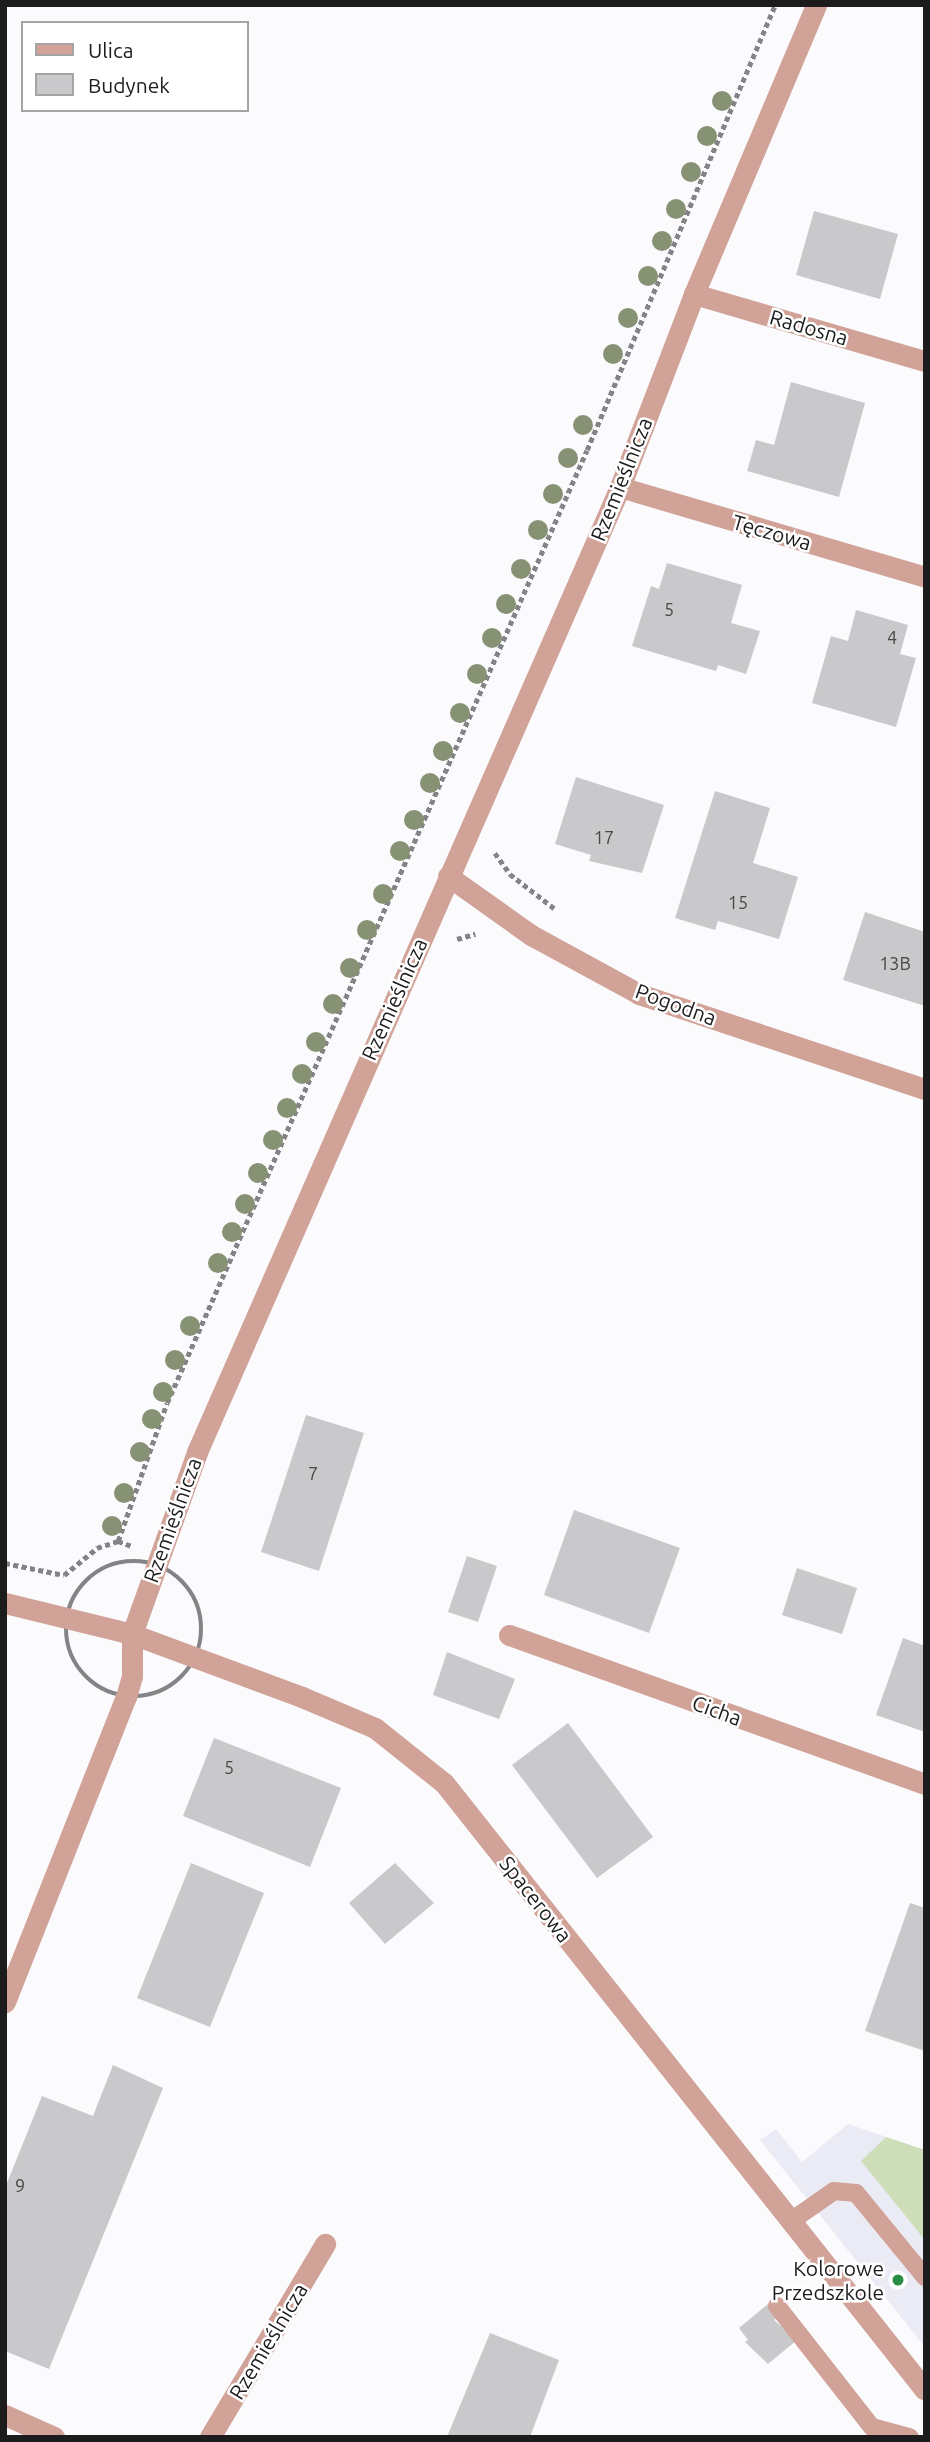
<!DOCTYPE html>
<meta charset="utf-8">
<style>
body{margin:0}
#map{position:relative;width:930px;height:2442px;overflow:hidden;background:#fbfbfe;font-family:Ubuntu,sans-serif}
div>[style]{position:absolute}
.built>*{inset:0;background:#eaebf4}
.green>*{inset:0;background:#cddeb8}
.building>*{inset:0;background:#c9c9cb}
.path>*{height:4.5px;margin-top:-2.25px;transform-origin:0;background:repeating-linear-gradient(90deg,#848486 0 5px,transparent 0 8.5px)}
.path>.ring{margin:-2.25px;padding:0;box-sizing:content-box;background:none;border:4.5px solid #848486;border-radius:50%}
.service>*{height:18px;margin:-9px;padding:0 9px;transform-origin:9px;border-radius:9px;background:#d1a297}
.minor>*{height:21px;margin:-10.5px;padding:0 10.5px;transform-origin:10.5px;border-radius:10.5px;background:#d1a297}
.trees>*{width:20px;height:20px;margin:-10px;border-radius:50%;background:#879174}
.dots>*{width:19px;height:19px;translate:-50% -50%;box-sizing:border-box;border:4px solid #fff;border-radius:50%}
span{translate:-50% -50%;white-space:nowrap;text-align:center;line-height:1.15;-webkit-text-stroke:5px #fff;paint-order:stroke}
.number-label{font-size:18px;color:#474748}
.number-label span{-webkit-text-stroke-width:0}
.street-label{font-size:21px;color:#1c1c1d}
.poi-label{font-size:21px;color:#1c1c1d}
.right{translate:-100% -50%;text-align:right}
.frame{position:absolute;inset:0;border:7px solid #1c1c1d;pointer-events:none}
.legend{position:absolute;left:21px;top:21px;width:228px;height:91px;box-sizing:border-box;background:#fff;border:2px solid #a4a4a5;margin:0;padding:9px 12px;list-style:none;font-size:21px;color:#1c1c1d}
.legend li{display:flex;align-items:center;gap:14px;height:35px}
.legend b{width:35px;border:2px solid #a4a4a5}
</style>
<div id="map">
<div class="built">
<i style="clip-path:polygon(848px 2124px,925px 2150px,925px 2347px,760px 2140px,776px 2129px,802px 2162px)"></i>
</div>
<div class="green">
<i style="clip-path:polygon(886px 2137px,925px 2150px,925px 2240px,861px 2161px)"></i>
</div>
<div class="building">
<i style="clip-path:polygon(814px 211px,898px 234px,880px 299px,796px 275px)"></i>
<i style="clip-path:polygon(791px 382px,865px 403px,839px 497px,747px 471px,756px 440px,774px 445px)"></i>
<i style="clip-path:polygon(667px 563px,742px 585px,731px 623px,760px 631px,746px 674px,718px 665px,716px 671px,632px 646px,651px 586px,659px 589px)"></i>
<i style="clip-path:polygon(856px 610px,908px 625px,900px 654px,916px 658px,896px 727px,812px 703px,831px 636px,848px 641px)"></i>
<i style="clip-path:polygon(576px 777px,664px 805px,642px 873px,589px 861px,591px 855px,555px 844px)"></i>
<i style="clip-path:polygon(715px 791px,770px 808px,753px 863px,798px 877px,779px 939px,718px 921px,715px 930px,675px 918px)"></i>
<i style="clip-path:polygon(865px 912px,925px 932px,925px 1006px,843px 980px)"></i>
<i style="clip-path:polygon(306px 1415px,364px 1433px,319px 1571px,261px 1552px)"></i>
<i style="clip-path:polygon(574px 1510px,680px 1548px,649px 1633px,544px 1595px)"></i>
<i style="clip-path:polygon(467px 1556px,497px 1566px,478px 1622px,448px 1612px)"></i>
<i style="clip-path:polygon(797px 1568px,857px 1588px,842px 1634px,782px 1615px)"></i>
<i style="clip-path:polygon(903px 1638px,925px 1646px,925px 1732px,876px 1715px)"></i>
<i style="clip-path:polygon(447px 1652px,515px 1679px,499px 1719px,433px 1695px)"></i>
<i style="clip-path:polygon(568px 1723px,653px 1837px,597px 1878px,512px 1765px)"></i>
<i style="clip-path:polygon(214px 1738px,341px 1788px,310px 1867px,183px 1816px)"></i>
<i style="clip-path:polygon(191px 1863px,264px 1893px,210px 2027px,137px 1998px)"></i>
<i style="clip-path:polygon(395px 1863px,434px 1903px,385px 1944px,349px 1903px)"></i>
<i style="clip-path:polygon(910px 1903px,925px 1908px,925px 2051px,865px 2031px)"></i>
<i style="clip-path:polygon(113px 2065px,163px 2088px,49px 2369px,5px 2351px,5px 2188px,42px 2096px,93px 2116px)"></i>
<i style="clip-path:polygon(768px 2304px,778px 2317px,774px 2320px,797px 2340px,768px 2364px,745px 2342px,748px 2340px,739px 2328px)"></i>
<i style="clip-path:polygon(490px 2333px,559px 2360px,530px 2437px,447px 2437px)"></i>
</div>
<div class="path">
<i style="left:495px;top:853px;width:26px;rotate:54deg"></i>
<i style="left:510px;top:874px;width:56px;rotate:37.7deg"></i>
<i style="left:457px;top:939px;width:19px;rotate:-16deg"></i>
<i style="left:118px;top:1541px;width:146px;rotate:-70.5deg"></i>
<i style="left:167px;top:1403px;width:1041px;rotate:-66.22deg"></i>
<i style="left:587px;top:450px;width:483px;rotate:-67.1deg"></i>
<i class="ring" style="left:66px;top:1561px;width:131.5px;height:131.5px"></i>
<i style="left:5px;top:1563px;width:60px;rotate:11.5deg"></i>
<i style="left:64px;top:1575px;width:43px;rotate:-39.3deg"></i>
<i style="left:97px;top:1548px;width:22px;rotate:-18deg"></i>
<i style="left:118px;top:1541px;width:15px;rotate:20deg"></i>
</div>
<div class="service">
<i style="left:791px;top:2221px;width:52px;rotate:-34.9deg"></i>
<i style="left:834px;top:2191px;width:22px;rotate:5deg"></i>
<i style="left:856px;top:2193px;width:109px;rotate:50.6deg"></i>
<i style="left:777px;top:2306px;width:154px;rotate:51.9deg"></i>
<i style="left:872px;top:2427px;width:39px;rotate:15deg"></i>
</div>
<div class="minor">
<i style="left:694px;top:294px;width:241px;rotate:16.2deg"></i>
<i style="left:620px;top:487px;width:318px;rotate:16.4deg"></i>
<i style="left:448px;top:876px;width:102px;rotate:35.4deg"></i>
<i style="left:531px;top:935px;width:123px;rotate:28.6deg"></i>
<i style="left:639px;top:994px;width:301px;rotate:18.4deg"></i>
<i style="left:5px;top:1603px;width:131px;rotate:13.7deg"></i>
<i style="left:132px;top:1634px;width:181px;rotate:20.3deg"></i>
<i style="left:302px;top:1697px;width:79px;rotate:23deg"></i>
<i style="left:375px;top:1728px;width:88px;rotate:38.6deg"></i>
<i style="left:444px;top:1783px;width:774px;rotate:51.61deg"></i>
<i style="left:509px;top:1635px;width:442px;rotate:19.7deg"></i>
<i style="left:5px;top:2002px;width:328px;rotate:-68.4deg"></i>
<i style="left:126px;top:1697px;width:22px;rotate:-74deg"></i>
<i style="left:132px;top:1676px;width:42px;rotate:-90deg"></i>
<i style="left:132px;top:1634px;width:193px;rotate:-70.3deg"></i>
<i style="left:197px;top:1452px;width:1054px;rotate:-66.33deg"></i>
<i style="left:620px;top:487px;width:207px;rotate:-69deg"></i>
<i style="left:694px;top:294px;width:314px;rotate:-67.1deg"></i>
<i style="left:5px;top:2415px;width:54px;rotate:24.2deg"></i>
<i style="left:210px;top:2437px;width:225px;rotate:-59.2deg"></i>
</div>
<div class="trees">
<i style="left:722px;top:101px"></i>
<i style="left:707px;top:136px"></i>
<i style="left:691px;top:172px"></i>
<i style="left:676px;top:209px"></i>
<i style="left:662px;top:241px"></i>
<i style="left:648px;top:276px"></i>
<i style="left:628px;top:318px"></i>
<i style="left:613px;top:354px"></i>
<i style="left:583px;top:425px"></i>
<i style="left:568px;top:458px"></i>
<i style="left:553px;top:494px"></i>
<i style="left:538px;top:530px"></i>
<i style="left:521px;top:569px"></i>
<i style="left:506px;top:604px"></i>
<i style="left:492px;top:638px"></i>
<i style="left:477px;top:674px"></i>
<i style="left:460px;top:713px"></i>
<i style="left:443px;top:751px"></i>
<i style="left:430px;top:783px"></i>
<i style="left:414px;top:820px"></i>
<i style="left:400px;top:851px"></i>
<i style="left:383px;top:894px"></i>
<i style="left:367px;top:930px"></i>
<i style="left:350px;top:968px"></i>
<i style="left:333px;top:1004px"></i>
<i style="left:316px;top:1042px"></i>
<i style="left:302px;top:1074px"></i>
<i style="left:287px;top:1108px"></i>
<i style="left:273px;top:1140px"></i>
<i style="left:258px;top:1173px"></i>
<i style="left:245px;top:1204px"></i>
<i style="left:232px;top:1232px"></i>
<i style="left:218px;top:1263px"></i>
<i style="left:190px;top:1326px"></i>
<i style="left:175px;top:1360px"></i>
<i style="left:163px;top:1392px"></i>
<i style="left:152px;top:1419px"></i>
<i style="left:140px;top:1452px"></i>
<i style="left:124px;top:1493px"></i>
<i style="left:112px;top:1526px"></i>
</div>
<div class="dots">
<i style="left:898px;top:2280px;background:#288d42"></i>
</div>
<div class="number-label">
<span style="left:669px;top:609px">5</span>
<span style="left:892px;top:637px">4</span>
<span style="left:604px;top:837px">17</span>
<span style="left:738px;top:902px">15</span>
<span style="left:895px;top:963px">13B</span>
<span style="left:313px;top:1473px">7</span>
<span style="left:229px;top:1767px">5</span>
<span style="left:20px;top:2185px">9</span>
</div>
<div class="street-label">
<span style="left:809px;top:327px;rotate:16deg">Radosna</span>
<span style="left:621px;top:479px;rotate:-68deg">Rzemieślnicza</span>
<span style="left:772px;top:532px;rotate:16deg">Tęczowa</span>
<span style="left:394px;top:999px;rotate:-66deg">Rzemieślnicza</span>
<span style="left:676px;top:1004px;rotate:20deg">Pogodna</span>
<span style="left:172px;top:1520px;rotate:-70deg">Rzemieślnicza</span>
<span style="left:717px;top:1710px;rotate:20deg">Cicha</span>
<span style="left:536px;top:1899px;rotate:52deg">Spacerowa</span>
<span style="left:268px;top:2341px;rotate:-59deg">Rzemieślnicza</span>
</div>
<div class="poi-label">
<span class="right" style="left:884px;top:2280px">Kolorowe<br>Przedszkole</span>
</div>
<div class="frame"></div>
<ul class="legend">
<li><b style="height:9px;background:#d1a297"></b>Ulica</li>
<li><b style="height:19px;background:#c9c9cb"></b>Budynek</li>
</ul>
</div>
